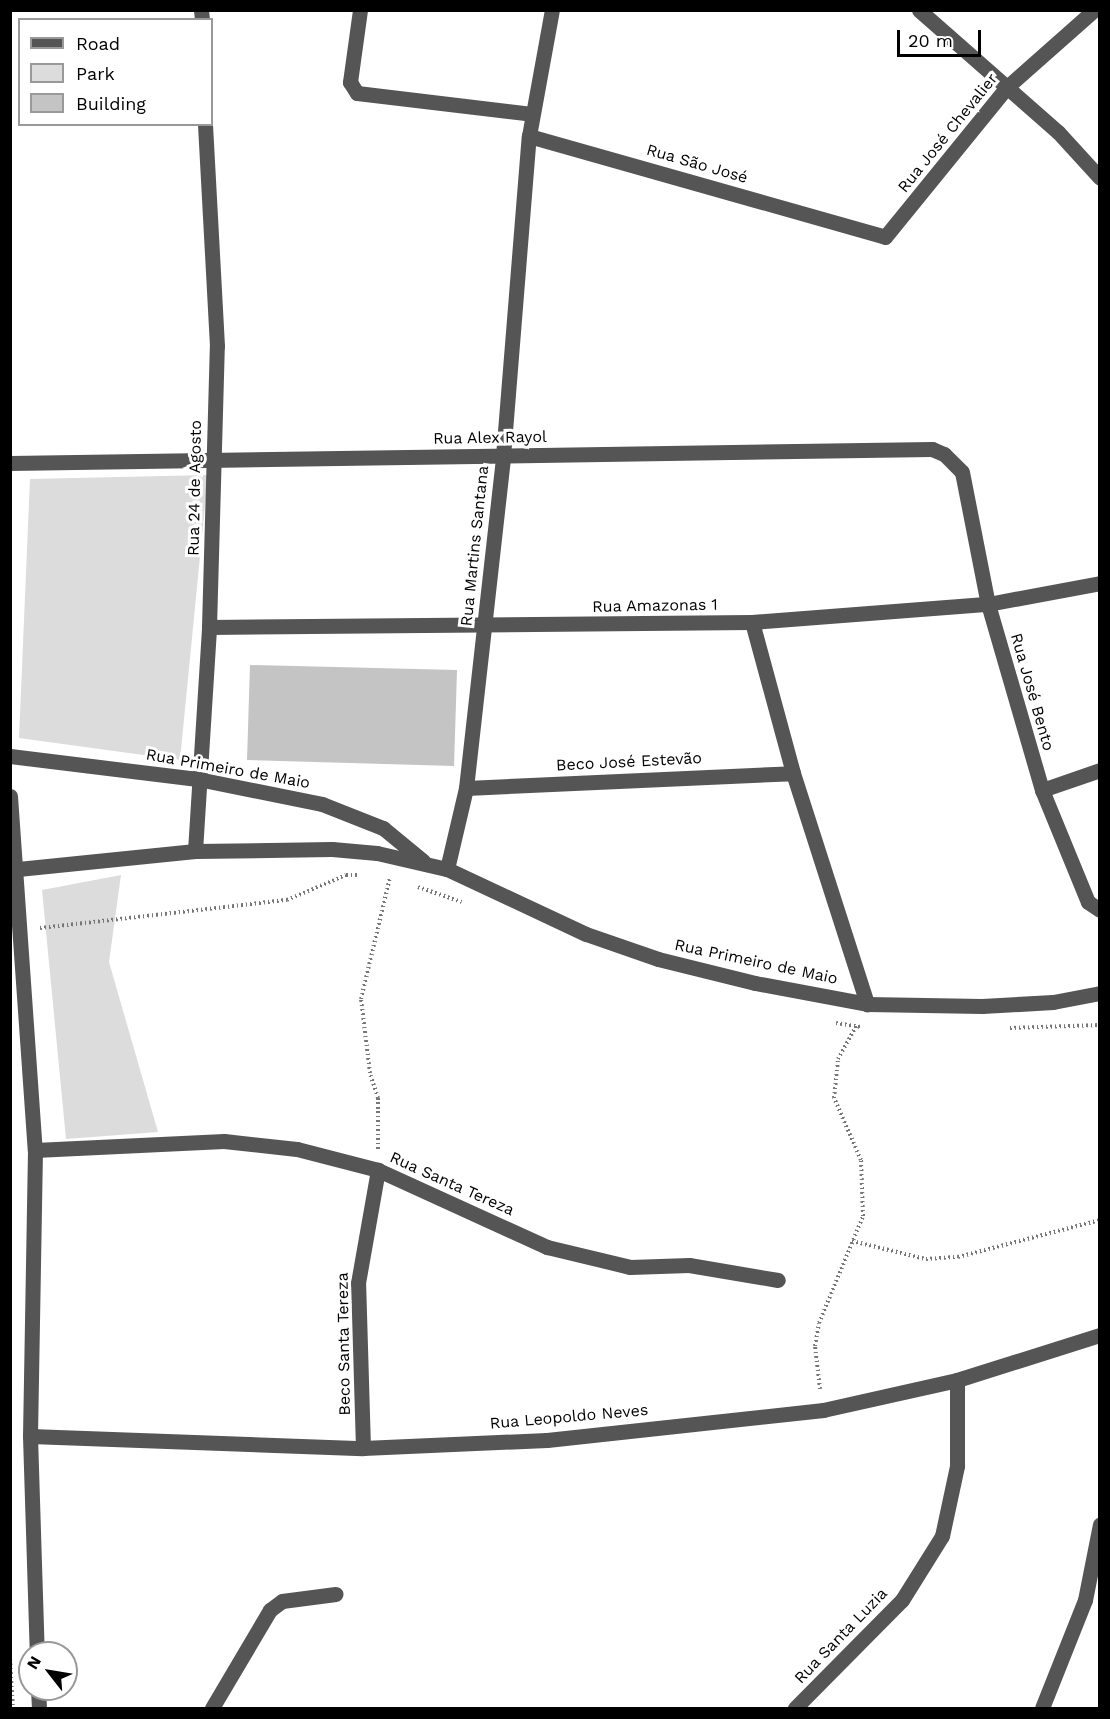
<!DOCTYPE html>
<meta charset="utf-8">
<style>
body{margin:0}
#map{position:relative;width:1110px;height:1719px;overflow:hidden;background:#fff;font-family:"Work Sans",sans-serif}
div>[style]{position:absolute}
.green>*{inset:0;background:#dcdcdc}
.building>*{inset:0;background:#c4c4c4}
.path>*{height:4px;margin-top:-2px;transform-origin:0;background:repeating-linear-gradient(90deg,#777 0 1.5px,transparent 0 4.5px)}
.minor>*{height:15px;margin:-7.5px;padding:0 7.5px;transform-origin:7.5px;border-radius:7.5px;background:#555}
span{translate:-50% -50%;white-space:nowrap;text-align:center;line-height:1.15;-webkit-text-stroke:6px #fff;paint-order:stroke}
.street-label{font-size:16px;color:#000}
.frame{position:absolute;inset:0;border:12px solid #000;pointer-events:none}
.legend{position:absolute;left:18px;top:18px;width:195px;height:108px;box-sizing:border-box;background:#fff;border:2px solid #999;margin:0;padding:8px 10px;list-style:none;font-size:18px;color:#000}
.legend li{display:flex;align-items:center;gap:12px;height:30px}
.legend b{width:30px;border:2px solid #999}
.north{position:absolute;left:18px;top:1641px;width:60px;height:60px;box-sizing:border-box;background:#fff;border:2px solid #999;border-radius:50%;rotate:301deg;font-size:16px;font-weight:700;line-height:24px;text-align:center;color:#000}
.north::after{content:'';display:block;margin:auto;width:21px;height:27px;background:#000;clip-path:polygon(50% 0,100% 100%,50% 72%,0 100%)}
.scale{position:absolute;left:897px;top:30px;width:84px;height:27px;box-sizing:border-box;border:3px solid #000;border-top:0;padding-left:8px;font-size:18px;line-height:21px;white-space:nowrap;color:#000;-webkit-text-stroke:4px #fff;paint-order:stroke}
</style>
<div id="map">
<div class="green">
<i style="clip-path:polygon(208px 475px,180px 760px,19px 738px,30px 479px)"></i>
<i style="clip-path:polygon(121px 875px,109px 962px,158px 1132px,66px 1139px,42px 890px)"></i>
</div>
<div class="building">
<i style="clip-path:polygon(250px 665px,457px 670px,454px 766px,247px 760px)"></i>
</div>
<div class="path">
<i style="left:418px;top:887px;width:46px;rotate:18.8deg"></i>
<i style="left:40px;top:928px;width:249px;rotate:-6.5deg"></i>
<i style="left:287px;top:900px;width:64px;rotate:-23deg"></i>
<i style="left:346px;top:875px;width:13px"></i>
<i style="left:836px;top:1023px;width:25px;rotate:9deg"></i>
<i style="left:1010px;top:1028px;width:90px;rotate:-1.9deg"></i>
<i style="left:378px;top:1149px;width:51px;rotate:-90deg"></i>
<i style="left:378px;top:1098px;width:26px;rotate:-108deg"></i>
<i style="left:370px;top:1073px;width:75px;rotate:-96.9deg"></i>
<i style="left:361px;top:999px;width:125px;rotate:-76.6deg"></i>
<i style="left:852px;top:1241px;width:76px;rotate:13.7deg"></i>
<i style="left:926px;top:1259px;width:32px;rotate:-4deg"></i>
<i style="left:958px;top:1257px;width:147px;rotate:-14.6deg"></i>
<i style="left:820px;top:1389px;width:43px;rotate:-96.6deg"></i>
<i style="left:815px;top:1346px;width:23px;rotate:-80deg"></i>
<i style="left:819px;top:1323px;width:116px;rotate:-67.6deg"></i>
<i style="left:863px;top:1216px;width:56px;rotate:-92deg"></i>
<i style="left:861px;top:1160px;width:68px;rotate:-113.5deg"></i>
<i style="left:834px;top:1098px;width:39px;rotate:-84deg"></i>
<i style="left:838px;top:1059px;width:38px;rotate:-61deg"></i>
<i style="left:10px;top:1659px;width:49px;rotate:86.5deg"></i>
</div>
<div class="minor">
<i style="left:201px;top:10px;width:10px;rotate:84deg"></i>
<i style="left:360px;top:10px;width:73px;rotate:97.9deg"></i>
<i style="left:350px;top:82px;width:13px;rotate:58deg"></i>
<i style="left:357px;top:93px;width:176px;rotate:6.8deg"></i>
<i style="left:919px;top:10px;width:185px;rotate:41.3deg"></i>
<i style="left:1058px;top:132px;width:62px;rotate:47.6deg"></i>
<i style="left:529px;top:136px;width:370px;rotate:15.8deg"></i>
<i style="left:885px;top:237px;width:193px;rotate:-50.9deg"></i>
<i style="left:1007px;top:87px;width:116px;rotate:-41.5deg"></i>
<i style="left:10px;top:463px;width:922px;rotate:-0.87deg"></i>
<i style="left:932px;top:449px;width:13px;rotate:23deg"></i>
<i style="left:944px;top:454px;width:25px;rotate:45deg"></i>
<i style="left:962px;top:472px;width:135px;rotate:78.9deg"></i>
<i style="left:988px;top:604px;width:194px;rotate:73.8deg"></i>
<i style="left:1042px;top:790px;width:121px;rotate:67.7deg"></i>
<i style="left:1088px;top:902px;width:14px;rotate:34deg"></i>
<i style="left:752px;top:622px;width:156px;rotate:74.8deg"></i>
<i style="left:793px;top:773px;width:243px;rotate:72.2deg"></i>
<i style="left:209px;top:627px;width:543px;rotate:-0.53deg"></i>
<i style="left:752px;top:622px;width:237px;rotate:-4.4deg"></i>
<i style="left:988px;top:604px;width:114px;rotate:-10.6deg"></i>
<i style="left:10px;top:756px;width:189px;rotate:7deg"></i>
<i style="left:198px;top:779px;width:126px;rotate:11.4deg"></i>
<i style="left:322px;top:804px;width:66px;rotate:21.5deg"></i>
<i style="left:383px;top:828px;width:52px;rotate:39.5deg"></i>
<i style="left:466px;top:788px;width:327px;rotate:-2.6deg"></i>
<i style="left:1042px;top:790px;width:61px;rotate:-19deg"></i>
<i style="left:10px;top:796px;width:355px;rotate:86deg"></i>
<i style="left:35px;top:1150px;width:286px;rotate:91deg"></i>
<i style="left:30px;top:1436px;width:217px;rotate:88.2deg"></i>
<i style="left:195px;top:851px;width:224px;rotate:-86.4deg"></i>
<i style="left:209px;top:627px;width:281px;rotate:-88.4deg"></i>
<i style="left:217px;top:346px;width:222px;rotate:-93.1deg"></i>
<i style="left:18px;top:869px;width:178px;rotate:-5.8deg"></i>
<i style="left:195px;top:851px;width:137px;rotate:-0.8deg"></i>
<i style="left:332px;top:849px;width:45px;rotate:5.1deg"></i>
<i style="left:377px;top:853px;width:72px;rotate:12.9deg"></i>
<i style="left:447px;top:869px;width:153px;rotate:25.1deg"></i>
<i style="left:586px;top:934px;width:76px;rotate:19.1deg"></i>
<i style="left:658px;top:959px;width:100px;rotate:13.9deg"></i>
<i style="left:755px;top:983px;width:114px;rotate:10.6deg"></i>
<i style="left:867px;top:1004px;width:115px;rotate:1deg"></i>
<i style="left:982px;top:1006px;width:71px;rotate:-3.2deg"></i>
<i style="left:1053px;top:1002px;width:48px;rotate:-10.8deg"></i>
<i style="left:447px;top:869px;width:83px;rotate:-76.8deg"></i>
<i style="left:466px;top:788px;width:334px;rotate:-83.6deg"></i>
<i style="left:503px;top:456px;width:321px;rotate:-85.4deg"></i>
<i style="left:529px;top:136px;width:128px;rotate:-79.7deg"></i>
<i style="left:35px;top:1150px;width:189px;rotate:-2.7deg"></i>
<i style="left:224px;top:1141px;width:73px;rotate:6.3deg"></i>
<i style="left:297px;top:1149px;width:84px;rotate:14.5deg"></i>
<i style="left:378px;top:1170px;width:186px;rotate:24.5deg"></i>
<i style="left:547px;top:1247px;width:85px;rotate:13.5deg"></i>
<i style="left:630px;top:1267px;width:59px;rotate:-1.9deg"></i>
<i style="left:689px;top:1265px;width:90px;rotate:9.6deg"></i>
<i style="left:30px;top:1436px;width:333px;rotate:2.1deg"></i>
<i style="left:363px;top:1448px;width:184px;rotate:-2.5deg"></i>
<i style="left:547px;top:1440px;width:278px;rotate:-6.2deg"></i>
<i style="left:823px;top:1410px;width:137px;rotate:-12.6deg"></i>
<i style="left:957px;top:1380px;width:150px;rotate:-17.5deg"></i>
<i style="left:363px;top:1448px;width:165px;rotate:-91.7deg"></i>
<i style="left:358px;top:1283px;width:115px;rotate:-80deg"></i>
<i style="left:38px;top:1689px;width:19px;rotate:87deg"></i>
<i style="left:212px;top:1708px;width:114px;rotate:-59.4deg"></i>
<i style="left:270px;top:1610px;width:15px;rotate:-37deg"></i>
<i style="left:282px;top:1601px;width:54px;rotate:-7.4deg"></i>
<i style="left:795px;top:1708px;width:152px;rotate:-45.3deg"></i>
<i style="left:902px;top:1600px;width:75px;rotate:-58deg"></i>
<i style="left:942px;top:1536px;width:72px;rotate:-77.9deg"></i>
<i style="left:957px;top:1466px;width:86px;rotate:-90deg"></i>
<i style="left:1042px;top:1708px;width:116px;rotate:-68.3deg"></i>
<i style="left:1085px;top:1600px;width:77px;rotate:-78.8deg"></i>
</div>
<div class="street-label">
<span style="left:948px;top:133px;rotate:-51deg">Rua José Chevalier</span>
<span style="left:697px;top:164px;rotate:16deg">Rua São José</span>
<span style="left:490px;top:438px;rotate:-1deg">Rua Alex Rayol</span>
<span style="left:195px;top:488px;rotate:-89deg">Rua 24 de Agosto</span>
<span style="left:475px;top:546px;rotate:-84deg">Rua Martins Santana</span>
<span style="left:655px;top:606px;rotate:-1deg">Rua Amazonas 1</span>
<span style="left:1032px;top:692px;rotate:74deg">Rua José Bento</span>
<span style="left:629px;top:762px;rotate:-3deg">Beco José Estevão</span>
<span style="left:228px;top:769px;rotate:10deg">Rua Primeiro de Maio</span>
<span style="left:756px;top:962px;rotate:12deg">Rua Primeiro de Maio</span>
<span style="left:452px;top:1184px;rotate:24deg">Rua Santa Tereza</span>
<span style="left:344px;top:1344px;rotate:-91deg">Beco Santa Tereza</span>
<span style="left:569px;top:1417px;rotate:-5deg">Rua Leopoldo Neves</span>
<span style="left:841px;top:1636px;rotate:-46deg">Rua Santa Luzia</span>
</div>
<div class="frame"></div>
<ul class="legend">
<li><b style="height:8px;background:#555"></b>Road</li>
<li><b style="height:16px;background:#dcdcdc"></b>Park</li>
<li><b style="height:16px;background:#c4c4c4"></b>Building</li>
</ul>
<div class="north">N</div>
<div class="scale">20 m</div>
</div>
